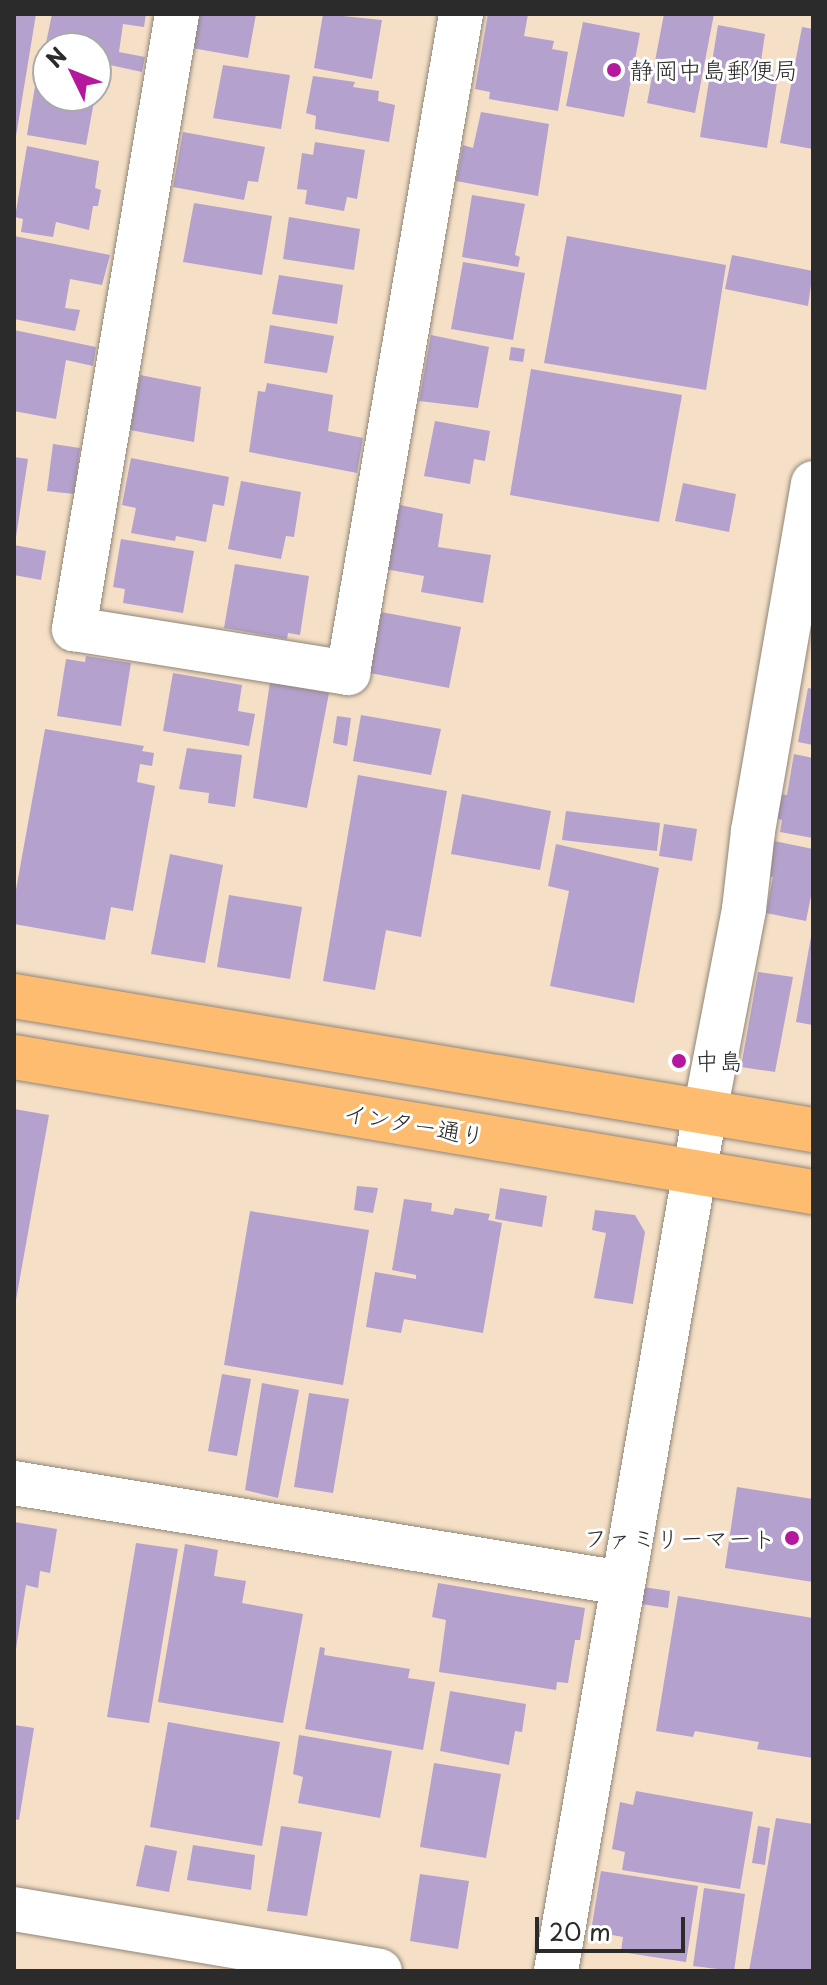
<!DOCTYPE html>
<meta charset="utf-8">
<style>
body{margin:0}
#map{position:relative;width:827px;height:1985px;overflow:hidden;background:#f5dfc6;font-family:"Playpen Sans","Klee One",sans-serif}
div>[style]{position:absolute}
.building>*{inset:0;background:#b4a1ce}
.roads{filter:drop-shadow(0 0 2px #908578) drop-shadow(0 0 2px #908578)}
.minor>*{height:44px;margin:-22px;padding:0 22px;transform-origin:22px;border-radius:22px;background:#fff}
.major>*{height:44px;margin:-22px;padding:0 22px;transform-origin:22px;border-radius:22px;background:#fdbc70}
.dots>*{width:22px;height:22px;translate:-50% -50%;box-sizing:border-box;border:4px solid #fff;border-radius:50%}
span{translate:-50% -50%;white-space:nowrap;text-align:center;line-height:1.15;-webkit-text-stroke:6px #fff;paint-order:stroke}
.poi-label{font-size:24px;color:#2b2b2b}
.left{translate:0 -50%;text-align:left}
.right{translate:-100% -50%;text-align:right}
.street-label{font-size:24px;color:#2b2b2b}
.frame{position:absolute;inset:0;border:16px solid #2b2b2b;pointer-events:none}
.north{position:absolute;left:32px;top:32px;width:80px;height:80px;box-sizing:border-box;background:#fff;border:2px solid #aaa;border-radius:50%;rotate:313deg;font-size:22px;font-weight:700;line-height:32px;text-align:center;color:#2b2b2b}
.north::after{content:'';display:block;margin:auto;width:28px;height:36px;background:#b5179e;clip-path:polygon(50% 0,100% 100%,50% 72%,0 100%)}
.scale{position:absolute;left:535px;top:1917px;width:150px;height:36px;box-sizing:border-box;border:4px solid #2b2b2b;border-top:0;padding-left:10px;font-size:24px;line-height:28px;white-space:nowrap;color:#2b2b2b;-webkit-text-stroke:6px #fff;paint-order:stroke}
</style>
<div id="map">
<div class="building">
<i style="clip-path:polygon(14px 14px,36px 14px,16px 136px,14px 136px)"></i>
<i style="clip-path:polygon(52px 14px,146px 14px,144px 27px,123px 24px,119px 52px,145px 57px,142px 72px,96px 62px,96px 48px,48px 48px,48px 53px,44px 53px)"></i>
<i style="clip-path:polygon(198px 14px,256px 14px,248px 58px,192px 48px)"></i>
<i style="clip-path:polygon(323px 14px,382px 20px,372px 79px,314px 68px)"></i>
<i style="clip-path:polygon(488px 14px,528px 14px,524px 36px,554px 41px,552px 49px,568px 52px,558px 111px,489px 99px,490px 92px,475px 89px)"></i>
<i style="clip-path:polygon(664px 14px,714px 14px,695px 113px,647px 103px)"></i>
<i style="clip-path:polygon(583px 22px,640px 33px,624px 117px,566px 106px)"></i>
<i style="clip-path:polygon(718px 25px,765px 34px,761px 61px,774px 63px,773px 76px,778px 76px,767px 148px,700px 137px)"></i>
<i style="clip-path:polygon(802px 27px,813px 29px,813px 149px,780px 143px)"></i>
<i style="clip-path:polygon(39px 62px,48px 64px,48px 96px,95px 96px,86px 145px,27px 135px)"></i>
<i style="clip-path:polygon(223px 65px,290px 75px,281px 129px,213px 118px)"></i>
<i style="clip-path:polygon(313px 76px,355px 82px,353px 87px,379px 91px,378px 101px,395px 105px,389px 142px,315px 129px,316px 116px,306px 113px)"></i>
<i style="clip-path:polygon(481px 112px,549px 124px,538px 196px,456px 181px,463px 145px,473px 148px)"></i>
<i style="clip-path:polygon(183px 132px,265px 147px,258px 182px,248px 181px,244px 200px,173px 187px)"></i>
<i style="clip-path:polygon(315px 142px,365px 150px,357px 199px,347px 197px,344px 211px,305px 204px,307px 190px,297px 189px,302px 153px,313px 155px)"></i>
<i style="clip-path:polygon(27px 146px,99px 161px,95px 188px,101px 190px,98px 206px,93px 206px,89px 230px,56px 222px,53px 237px,21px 232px,23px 219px,15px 217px)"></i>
<i style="clip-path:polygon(472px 195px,525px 204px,515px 255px,520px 257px,518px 267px,462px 257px)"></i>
<i style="clip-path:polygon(194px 203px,272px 216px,262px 275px,183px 262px)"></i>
<i style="clip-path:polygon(289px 217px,360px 229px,354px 270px,283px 259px)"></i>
<i style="clip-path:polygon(14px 236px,110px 255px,102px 285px,70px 279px,65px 308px,80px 310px,75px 331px,14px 319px)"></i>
<i style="clip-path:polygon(567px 236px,726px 265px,706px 390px,544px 363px)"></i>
<i style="clip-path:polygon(732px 255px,813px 271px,808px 306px,725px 289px)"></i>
<i style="clip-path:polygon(463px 262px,525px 273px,513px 340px,451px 329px)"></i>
<i style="clip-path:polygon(279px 275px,343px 285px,337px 324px,272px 314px)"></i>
<i style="clip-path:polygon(270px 325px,334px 336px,327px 373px,264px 363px)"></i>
<i style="clip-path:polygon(14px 330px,96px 347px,93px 366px,66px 360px,56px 419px,14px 411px)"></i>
<i style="clip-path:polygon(431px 335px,489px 347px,478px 408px,419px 401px)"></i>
<i style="clip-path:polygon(511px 347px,525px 349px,523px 362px,509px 360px)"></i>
<i style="clip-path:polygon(531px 369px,682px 395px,659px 522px,510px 495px)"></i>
<i style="clip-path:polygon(140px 375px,201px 387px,194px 442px,130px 430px)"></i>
<i style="clip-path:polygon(267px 383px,333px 395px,328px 431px,363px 438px,357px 473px,249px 452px,258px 391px,265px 392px)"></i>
<i style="clip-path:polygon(435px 421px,490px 431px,485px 461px,474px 459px,470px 484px,424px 476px)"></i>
<i style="clip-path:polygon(53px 444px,80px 448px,74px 494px,47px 491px)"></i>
<i style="clip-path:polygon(14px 457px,28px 459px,16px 537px,14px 537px)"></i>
<i style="clip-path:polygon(131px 458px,229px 477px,224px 506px,213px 504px,206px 542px,176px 536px,175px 541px,131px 533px,136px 508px,122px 505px)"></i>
<i style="clip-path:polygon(241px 481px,301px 492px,294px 537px,286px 536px,281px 559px,228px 549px)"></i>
<i style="clip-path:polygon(683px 483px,736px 494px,729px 532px,675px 521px)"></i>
<i style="clip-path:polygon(400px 505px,443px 514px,438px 547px,491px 555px,483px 603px,421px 592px,424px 576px,385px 569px)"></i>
<i style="clip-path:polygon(121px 539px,194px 551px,183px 613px,123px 603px,125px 589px,113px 587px)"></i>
<i style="clip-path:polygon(14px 545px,46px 551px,41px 580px,14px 575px)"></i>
<i style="clip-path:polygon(235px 564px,309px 576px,300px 635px,288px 633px,287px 639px,224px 628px)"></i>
<i style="clip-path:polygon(381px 612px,461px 627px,449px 688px,370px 673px)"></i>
<i style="clip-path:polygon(86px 656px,131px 663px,121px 726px,57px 716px,66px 659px,85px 662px)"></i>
<i style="clip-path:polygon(173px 673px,242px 685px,238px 711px,255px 714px,249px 746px,163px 731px)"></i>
<i style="clip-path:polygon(270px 682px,329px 693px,307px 808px,253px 798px)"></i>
<i style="clip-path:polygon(808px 688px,813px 689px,813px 745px,798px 742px)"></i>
<i style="clip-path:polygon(361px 715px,441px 729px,431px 775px,353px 761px)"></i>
<i style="clip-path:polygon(337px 716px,351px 718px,347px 746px,333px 743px)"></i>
<i style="clip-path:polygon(45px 729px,144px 746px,142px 751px,154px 753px,152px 766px,140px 764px,137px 782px,155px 786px,133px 911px,111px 907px,105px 940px,14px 924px,14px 901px)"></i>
<i style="clip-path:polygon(187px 748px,242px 755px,235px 807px,208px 803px,209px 793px,179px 789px)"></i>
<i style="clip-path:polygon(794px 754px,813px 758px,813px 838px,780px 832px,782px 820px,773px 817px,777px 794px,787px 795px)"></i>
<i style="clip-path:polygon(358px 775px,447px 791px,421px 937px,386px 930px,375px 990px,323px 981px)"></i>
<i style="clip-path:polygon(462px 794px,551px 811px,540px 870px,451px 854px)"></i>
<i style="clip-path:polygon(566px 811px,660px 823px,657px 851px,562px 840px)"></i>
<i style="clip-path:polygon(664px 824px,697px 829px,692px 861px,659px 856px)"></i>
<i style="clip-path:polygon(774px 841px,813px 849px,813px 886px,806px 921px,766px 913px,773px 877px,766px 876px)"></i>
<i style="clip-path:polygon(556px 844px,659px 868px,634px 1003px,550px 986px,569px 891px,548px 886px)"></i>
<i style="clip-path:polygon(170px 854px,223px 865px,205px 963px,151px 954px)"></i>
<i style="clip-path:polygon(229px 895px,302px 907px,290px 979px,217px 967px)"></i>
<i style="clip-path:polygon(812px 931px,813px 931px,813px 1025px,796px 1022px)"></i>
<i style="clip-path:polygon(758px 972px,793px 977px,775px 1072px,741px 1067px)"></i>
<i style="clip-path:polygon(14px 1109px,49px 1115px,16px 1300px,14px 1300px)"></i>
<i style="clip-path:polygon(357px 1186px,378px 1188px,373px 1213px,354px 1210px)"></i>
<i style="clip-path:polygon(500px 1188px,547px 1196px,542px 1227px,495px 1219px)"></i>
<i style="clip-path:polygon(404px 1199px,432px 1203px,431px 1211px,453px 1215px,455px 1208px,490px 1214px,488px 1220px,502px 1223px,483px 1333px,404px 1319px,401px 1333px,366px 1327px,375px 1272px,416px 1279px,416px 1275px,392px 1270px)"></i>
<i style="clip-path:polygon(595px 1210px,635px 1215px,645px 1232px,633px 1304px,594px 1298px,606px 1233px,592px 1230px)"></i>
<i style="clip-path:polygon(250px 1211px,369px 1230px,343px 1385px,224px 1365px)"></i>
<i style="clip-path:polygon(222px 1374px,251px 1379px,237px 1456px,208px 1451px)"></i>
<i style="clip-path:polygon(262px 1383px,299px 1390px,278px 1498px,245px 1490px)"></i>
<i style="clip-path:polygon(309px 1393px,349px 1399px,333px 1493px,294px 1487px)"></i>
<i style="clip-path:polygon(737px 1487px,813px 1499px,813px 1582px,725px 1568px)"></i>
<i style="clip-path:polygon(14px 1522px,57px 1529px,50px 1573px,40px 1571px,38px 1588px,26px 1585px,16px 1649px)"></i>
<i style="clip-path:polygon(136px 1543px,178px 1549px,149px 1723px,107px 1717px)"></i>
<i style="clip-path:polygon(185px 1544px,218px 1550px,214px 1576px,246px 1581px,242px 1603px,303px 1614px,283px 1723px,158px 1702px)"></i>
<i style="clip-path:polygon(438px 1583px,585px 1608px,580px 1640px,575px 1640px,568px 1683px,557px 1682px,556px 1690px,439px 1672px,446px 1620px,432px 1617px)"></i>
<i style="clip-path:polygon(643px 1587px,670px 1591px,668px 1608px,641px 1604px)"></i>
<i style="clip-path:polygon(678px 1596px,813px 1618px,813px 1758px,757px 1749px,759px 1742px,695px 1731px,693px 1737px,656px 1731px)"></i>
<i style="clip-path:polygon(320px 1647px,325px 1648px,324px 1655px,410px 1669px,408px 1678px,435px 1682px,423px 1750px,305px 1729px)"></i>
<i style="clip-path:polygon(450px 1691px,526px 1704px,522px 1732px,515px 1731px,509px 1765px,440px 1751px)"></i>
<i style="clip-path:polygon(168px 1722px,280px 1742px,262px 1846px,150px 1827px)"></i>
<i style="clip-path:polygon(14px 1725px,34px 1728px,19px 1820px,14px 1819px)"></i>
<i style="clip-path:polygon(299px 1735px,392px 1751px,380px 1818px,298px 1803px,303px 1777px,293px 1774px)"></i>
<i style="clip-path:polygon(434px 1763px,501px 1774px,486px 1858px,420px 1847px)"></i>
<i style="clip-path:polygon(636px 1791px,753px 1812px,740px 1889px,622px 1870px,625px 1852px,612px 1849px,620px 1802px,633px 1805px)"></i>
<i style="clip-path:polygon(776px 1818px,813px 1824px,813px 1971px,749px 1971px)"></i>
<i style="clip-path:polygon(281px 1826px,322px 1832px,307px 1916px,267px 1911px)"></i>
<i style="clip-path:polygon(758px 1826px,770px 1828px,765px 1865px,752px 1863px)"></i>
<i style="clip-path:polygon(145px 1845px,177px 1851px,169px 1892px,136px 1886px)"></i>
<i style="clip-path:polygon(193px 1845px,255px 1855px,251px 1890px,187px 1880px)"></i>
<i style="clip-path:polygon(601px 1871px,698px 1886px,686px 1962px,621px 1952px,623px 1937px,591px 1931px)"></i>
<i style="clip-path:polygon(420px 1874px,469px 1881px,458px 1949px,410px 1941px)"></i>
<i style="clip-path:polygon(704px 1888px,745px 1894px,734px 1971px,693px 1966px)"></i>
</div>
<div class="roads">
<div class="minor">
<i style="left:177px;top:14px;width:624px;rotate:99.51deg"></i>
<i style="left:74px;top:629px;width:278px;rotate:9.1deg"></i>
<i style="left:348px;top:673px;width:669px;rotate:-80.27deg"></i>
<i style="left:14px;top:1483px;width:616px;rotate:9.34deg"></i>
<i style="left:14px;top:1909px;width:371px;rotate:9.6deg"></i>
<i style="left:556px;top:1971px;width:872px;rotate:-80.16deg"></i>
<i style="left:705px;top:1112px;width:207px;rotate:-79.1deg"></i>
<i style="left:744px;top:909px;width:79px;rotate:-83.4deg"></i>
<i style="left:753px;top:831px;width:353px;rotate:-80.2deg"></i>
</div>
<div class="major">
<i style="left:14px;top:996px;width:810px;rotate:9.52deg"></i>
<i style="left:14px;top:1057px;width:810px;rotate:9.59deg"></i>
</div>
</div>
<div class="dots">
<i style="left:614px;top:70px;background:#b5179e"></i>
<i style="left:679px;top:1061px;background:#b5179e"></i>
<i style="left:792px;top:1538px;background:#b5179e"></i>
</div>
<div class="poi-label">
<span class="left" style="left:630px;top:70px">静岡中島郵便局</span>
<span class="left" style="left:695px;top:1061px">中島</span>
<span class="right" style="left:776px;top:1538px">ファミリーマート</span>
</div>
<div class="street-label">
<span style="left:414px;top:1124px;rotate:10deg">インター通り</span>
</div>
<div class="frame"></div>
<div class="north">N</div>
<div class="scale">20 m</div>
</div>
